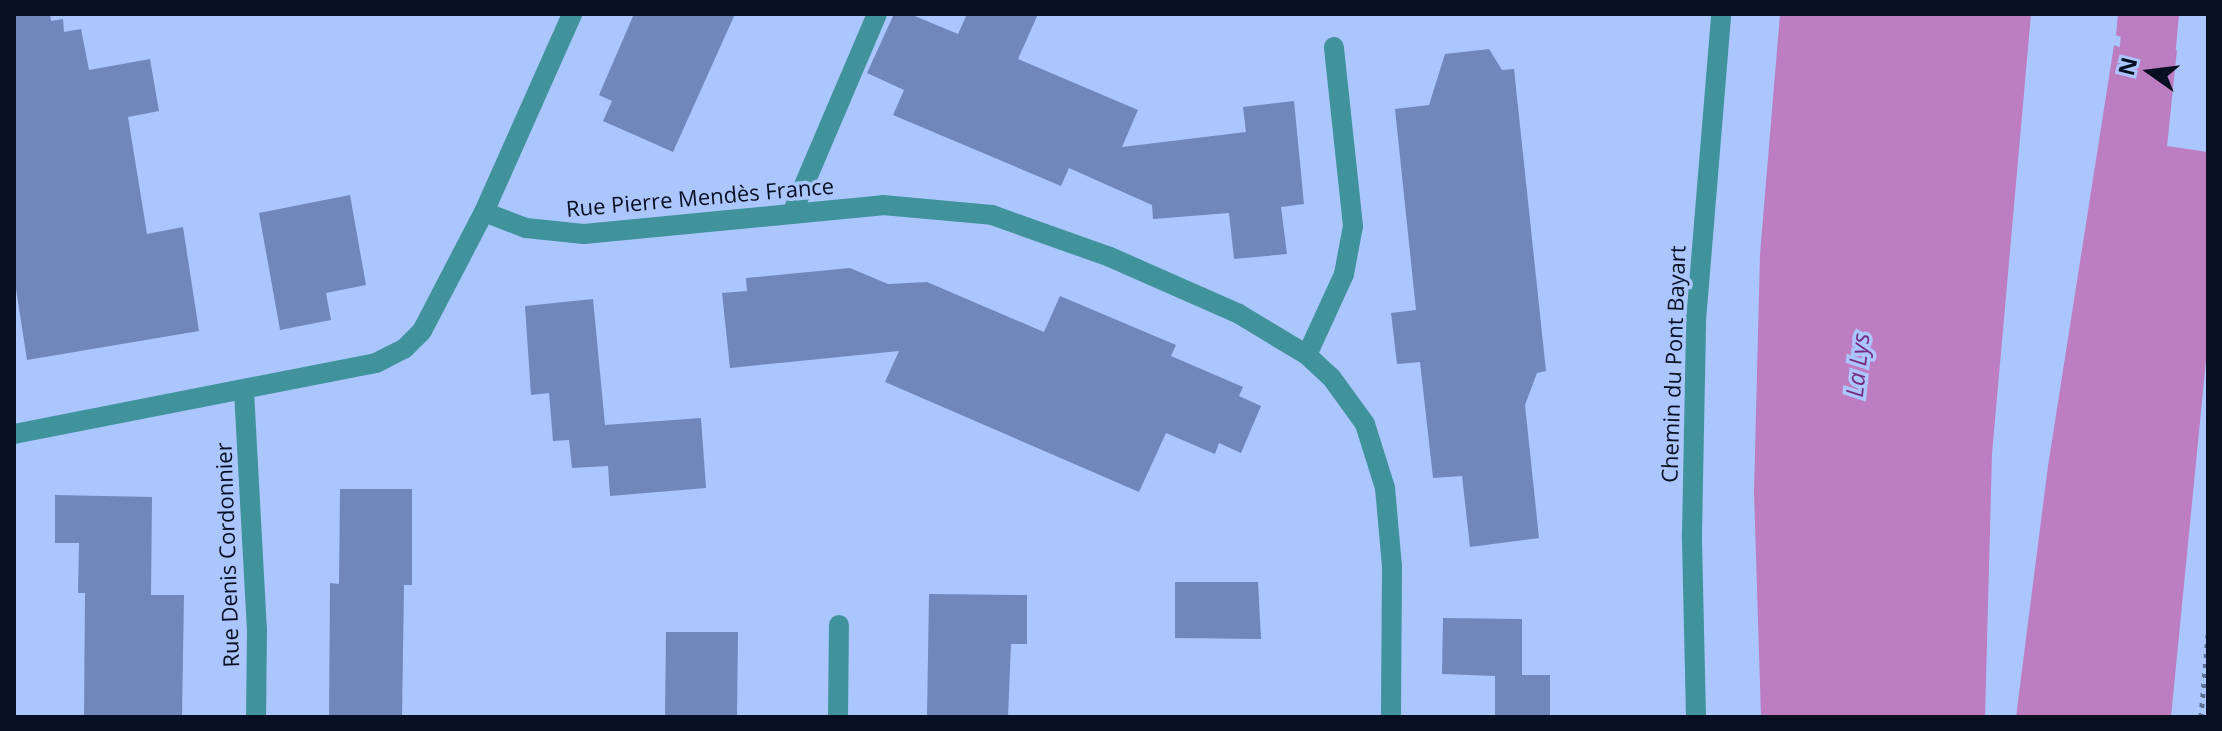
<!DOCTYPE html>
<meta charset="utf-8">
<style>
body{margin:0}
#map{position:relative;width:2222px;height:731px;overflow:hidden;background:#abc6fd;font-family:"Open Sans",sans-serif}
div>[style]{position:absolute}
.water>*{inset:0;background:#bd7dc1}
.canal>*{height:56px;margin:-28px;padding:0 28px;transform-origin:28px;border-radius:28px;background:#bd7dc1}
.building>*{inset:0;background:#6f87bb}
.path>*{height:5px;margin-top:-2.5px;transform-origin:0;background:repeating-linear-gradient(90deg,#5e7096 0 4px,transparent 0 10px)}
.service>*{height:20px;margin:-10px;padding:0 10px;transform-origin:10px;border-radius:10px;background:#40939c}
.minor>*{height:20px;margin:-10px;padding:0 10px;transform-origin:10px;border-radius:10px;background:#40939c}
span{translate:-50% -50%;white-space:nowrap;text-align:center;line-height:1.15;-webkit-text-stroke:7px #abc6fd;paint-order:stroke}
.street-label{font-size:22px;color:#070f22}
.water-label{font-size:24px;color:#772a7d;font-style:italic}
.frame{position:absolute;inset:0;border:16px solid #070f22;pointer-events:none}
.north{position:absolute;left:2110px;top:32px;width:80px;height:80px;-webkit-text-stroke:6px #abc6fd;paint-order:stroke;rotate:284deg;font-size:22px;font-weight:700;line-height:32px;text-align:center;color:#070f22}
.north::after{content:'';display:block;margin:auto;width:28px;height:36px;background:#070f22;clip-path:polygon(50% 0,100% 100%,50% 72%,0 100%)}
</style>
<div id="map">
<div class="water">
<i style="clip-path:polygon(1780px 14px,2031px 14px,1992px 454px,1985px 717px,1761px 717px,1754px 492px,1760px 254px)"></i>
<i style="clip-path:polygon(2118px 14px,2177px 14px,2175px 39px,2149px 48px,2116px 35px)"></i>
<i style="clip-path:polygon(2114px 45px,2147px 58px,2177px 50px,2167px 146px,2208px 152px,2208px 340px,2171px 717px,2016px 717px,2048px 466px)"></i>
</div>
<div class="canal">
<i style="left:2140px;top:134px;width:121px;rotate:-84.8deg"></i>
</div>
<div class="building">
<i style="clip-path:polygon(14px 14px,50px 14px,51px 21px,63px 19px,64px 32px,81px 29px,89px 70px,150px 59px,159px 111px,128px 117px,147px 234px,183px 227px,199px 331px,27px 360px,14px 276px)"></i>
<i style="clip-path:polygon(634px 14px,735px 14px,673px 152px,603px 121px,612px 101px,599px 95px)"></i>
<i style="clip-path:polygon(894px 14px,910px 14px,958px 34px,967px 14px,1038px 14px,1018px 59px,1138px 110px,1122px 147px,1246px 132px,1243px 107px,1294px 101px,1304px 204px,1281px 207px,1287px 254px,1234px 259px,1229px 213px,1153px 219px,1152px 205px,1069px 168px,1061px 186px,893px 115px,904px 90px,867px 73px)"></i>
<i style="clip-path:polygon(1489px 49px,1502px 70px,1514px 69px,1546px 371px,1537px 373px,1525px 405px,1539px 538px,1470px 547px,1462px 476px,1433px 478px,1420px 362px,1397px 364px,1391px 313px,1416px 310px,1395px 109px,1429px 105px,1445px 54px)"></i>
<i style="clip-path:polygon(350px 195px,366px 285px,326px 293px,331px 320px,280px 330px,259px 213px)"></i>
<i style="clip-path:polygon(850px 268px,888px 284px,927px 282px,1044px 332px,1060px 296px,1176px 345px,1171px 356px,1243px 387px,1239px 396px,1261px 406px,1241px 453px,1219px 443px,1215px 454px,1166px 433px,1139px 492px,885px 382px,899px 351px,730px 368px,722px 293px,747px 291px,746px 278px)"></i>
<i style="clip-path:polygon(593px 299px,605px 425px,701px 418px,706px 488px,610px 496px,608px 466px,572px 468px,569px 440px,553px 441px,549px 393px,531px 395px,525px 306px)"></i>
<i style="clip-path:polygon(340px 489px,412px 489px,412px 585px,404px 585px,402px 717px,329px 717px,330px 583px,339px 584px)"></i>
<i style="clip-path:polygon(55px 495px,152px 497px,151px 595px,184px 595px,182px 717px,84px 717px,85px 593px,78px 593px,79px 543px,55px 543px)"></i>
<i style="clip-path:polygon(1175px 582px,1258px 582px,1261px 639px,1175px 638px)"></i>
<i style="clip-path:polygon(929px 594px,1027px 595px,1027px 644px,1011px 644px,1008px 717px,927px 717px)"></i>
<i style="clip-path:polygon(1443px 618px,1522px 619px,1522px 675px,1550px 675px,1550px 717px,1495px 717px,1495px 676px,1442px 674px)"></i>
<i style="clip-path:polygon(666px 632px,738px 632px,737px 717px,665px 717px)"></i>
</div>
<div class="path">
<i style="left:2201px;top:717px;width:83px;rotate:-85.2deg"></i>
</div>
<div class="service">
<i style="left:793px;top:211px;width:214px;rotate:-66.9deg"></i>
</div>
<div class="minor">
<i style="left:484px;top:212px;width:217px;rotate:-66deg"></i>
<i style="left:1307px;top:355px;width:89px;rotate:-65.4deg"></i>
<i style="left:1344px;top:274px;width:49px;rotate:-79.4deg"></i>
<i style="left:1353px;top:226px;width:180px;rotate:-96.1deg"></i>
<i style="left:244px;top:391px;width:237px;rotate:86.9deg"></i>
<i style="left:257px;top:628px;width:89px;rotate:90.6deg"></i>
<i style="left:14px;top:434px;width:369px;rotate:-11.1deg"></i>
<i style="left:376px;top:363px;width:31px;rotate:-27deg"></i>
<i style="left:404px;top:349px;width:25px;rotate:-45deg"></i>
<i style="left:422px;top:331px;width:134px;rotate:-62.5deg"></i>
<i style="left:484px;top:212px;width:45px;rotate:20.9deg"></i>
<i style="left:526px;top:228px;width:58px;rotate:5.9deg"></i>
<i style="left:584px;top:234px;width:300px;rotate:-5.5deg"></i>
<i style="left:883px;top:205px;width:109px;rotate:5.2deg"></i>
<i style="left:992px;top:215px;width:125px;rotate:19.6deg"></i>
<i style="left:1110px;top:257px;width:141px;rotate:23.8deg"></i>
<i style="left:1239px;top:314px;width:79px;rotate:31.1deg"></i>
<i style="left:1307px;top:355px;width:33px;rotate:43deg"></i>
<i style="left:1331px;top:377px;width:58px;rotate:54.1deg"></i>
<i style="left:1365px;top:424px;width:67px;rotate:72.6deg"></i>
<i style="left:1385px;top:488px;width:79px;rotate:84.9deg"></i>
<i style="left:1392px;top:567px;width:150px;rotate:90.4deg"></i>
<i style="left:838px;top:717px;width:92px;rotate:-89.4deg"></i>
<i style="left:1696px;top:717px;width:183px;rotate:-91.3deg"></i>
<i style="left:1692px;top:534px;width:213px;rotate:-88.9deg"></i>
<i style="left:1696px;top:321px;width:308px;rotate:-85.3deg"></i>
</div>
<div class="street-label">
<span style="left:700px;top:197px;rotate:-5deg">Rue Pierre Mendès France</span>
<span style="left:1673px;top:364px;rotate:-88deg">Chemin du Pont Bayart</span>
<span style="left:227px;top:555px;rotate:-92deg">Rue Denis Cordonnier</span>
</div>
<div class="water-label">
<span style="left:1857px;top:365px;rotate:-84deg">La Lys</span>
</div>
<div class="frame"></div>
<div class="north">N</div>
</div>
